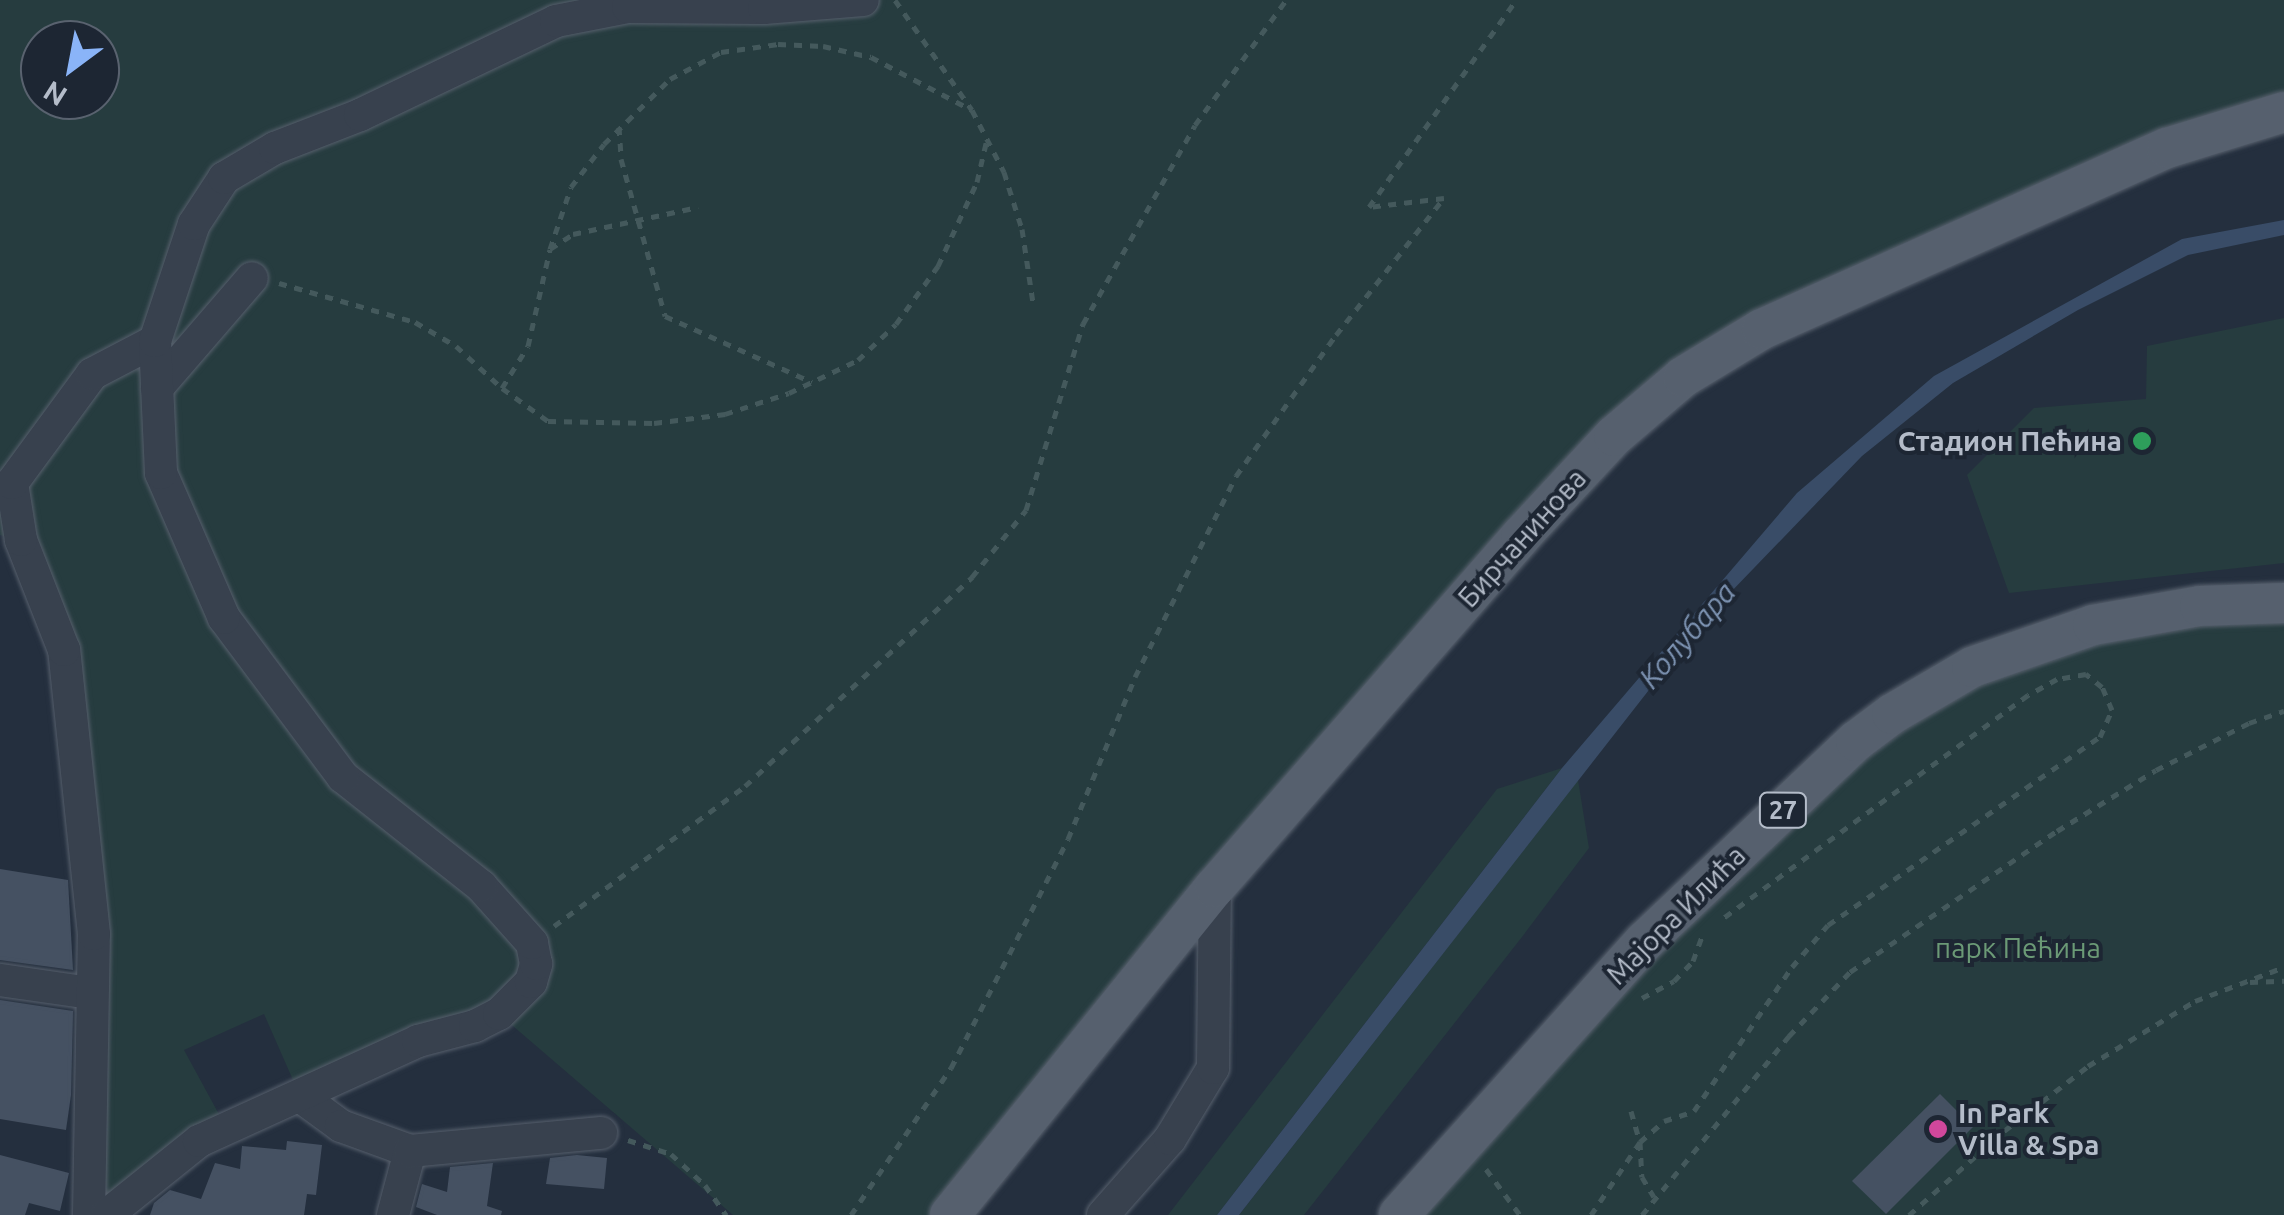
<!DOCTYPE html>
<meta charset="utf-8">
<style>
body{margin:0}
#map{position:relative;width:2284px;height:1215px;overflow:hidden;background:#242f3e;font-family:Ubuntu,sans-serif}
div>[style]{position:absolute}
.green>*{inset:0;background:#263c3f}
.water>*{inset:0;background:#394c67}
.building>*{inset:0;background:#455162}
.path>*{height:5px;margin-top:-2.5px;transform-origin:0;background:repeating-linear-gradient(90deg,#44595c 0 8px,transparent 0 16px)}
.roads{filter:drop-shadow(0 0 2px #565f6c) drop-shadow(0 0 2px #565f6c)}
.minor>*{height:32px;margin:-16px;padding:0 16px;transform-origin:16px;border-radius:16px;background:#38414e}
.major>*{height:40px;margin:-20px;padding:0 20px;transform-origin:20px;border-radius:20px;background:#56606e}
.dots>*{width:28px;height:28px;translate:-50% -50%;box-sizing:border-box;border:5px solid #1d2633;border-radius:50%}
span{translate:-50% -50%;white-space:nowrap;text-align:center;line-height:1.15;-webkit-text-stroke:8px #1d2633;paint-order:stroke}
.shield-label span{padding:2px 8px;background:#1d2633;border:2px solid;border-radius:8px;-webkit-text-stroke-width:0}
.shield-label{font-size:25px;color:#b4bcc9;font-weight:700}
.poi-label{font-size:28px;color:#b4bcc9;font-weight:700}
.right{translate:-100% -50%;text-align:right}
.left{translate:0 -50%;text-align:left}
.street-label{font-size:28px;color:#b4bcc9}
.park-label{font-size:28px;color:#6b9a76}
.water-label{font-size:30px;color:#7c92b1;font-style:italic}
.north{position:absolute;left:20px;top:20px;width:100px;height:100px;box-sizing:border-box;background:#1d2633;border:2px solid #59626f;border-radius:50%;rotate:212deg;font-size:28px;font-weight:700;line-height:40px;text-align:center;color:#b4bcc9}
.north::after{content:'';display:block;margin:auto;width:35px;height:45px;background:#8ab4f8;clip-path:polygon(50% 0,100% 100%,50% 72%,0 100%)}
</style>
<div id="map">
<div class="green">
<i style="clip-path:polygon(evenodd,0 0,2284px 0,2284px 112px,1683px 377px,950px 1215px,733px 1215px,499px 1014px,300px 1096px,264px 1014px,184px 1050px,227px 1129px,107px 1215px,91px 1164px,64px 650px,21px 541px,0 535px,0 0,40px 40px,100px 40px,100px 100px,40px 100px,40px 40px)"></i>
<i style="clip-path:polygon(2284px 318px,2284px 563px,2009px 593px,1967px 475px,2034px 408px,2146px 399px,2147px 346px)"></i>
<i style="clip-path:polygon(2284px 606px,2284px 1215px,1399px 1215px,1645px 941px,1972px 667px)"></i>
<i style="clip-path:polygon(1562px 768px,1217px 1215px,1168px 1215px,1497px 789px)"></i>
<i style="clip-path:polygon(1578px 780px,1589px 848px,1522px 937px,1304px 1215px,1239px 1215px)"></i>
</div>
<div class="water">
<i style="clip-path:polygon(2284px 220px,2284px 235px,2188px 255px,2078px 310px,1953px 383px,1862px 456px,1702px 622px,1239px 1215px,1217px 1215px,1562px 768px,1797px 493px,1934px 376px,2182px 239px)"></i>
</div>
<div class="building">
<i style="clip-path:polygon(0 869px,68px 880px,73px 970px,0 960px)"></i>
<i style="clip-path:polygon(0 1000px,73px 1011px,71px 1095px,66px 1130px,0 1119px)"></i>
<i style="clip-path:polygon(1940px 1094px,1973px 1127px,1886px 1214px,1852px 1181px)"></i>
<i style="clip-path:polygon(287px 1141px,322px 1145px,316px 1195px,307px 1194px,304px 1215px,150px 1215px,154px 1203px,170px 1190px,201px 1199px,215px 1163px,240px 1169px,242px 1146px,286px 1150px)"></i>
<i style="clip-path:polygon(0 1155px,69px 1173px,60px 1211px,29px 1203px,25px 1215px,0 1215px)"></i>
<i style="clip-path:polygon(577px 1155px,607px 1158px,604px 1189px,546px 1184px,550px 1158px)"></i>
<i style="clip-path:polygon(493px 1163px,487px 1206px,502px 1211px,501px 1215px,437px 1215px,416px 1207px,422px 1184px,447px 1192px,450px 1167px)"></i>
</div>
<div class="path">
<i style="left:895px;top:0;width:134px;rotate:55deg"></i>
<i style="left:972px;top:110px;width:70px;rotate:62.7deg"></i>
<i style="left:1004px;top:172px;width:60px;rotate:72.5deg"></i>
<i style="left:1022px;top:229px;width:75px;rotate:81.5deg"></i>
<i style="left:619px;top:127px;width:32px;rotate:86deg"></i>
<i style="left:621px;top:159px;width:163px;rotate:74.3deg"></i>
<i style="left:665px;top:316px;width:161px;rotate:24.2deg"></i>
<i style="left:550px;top:249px;width:65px;rotate:-71.3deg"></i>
<i style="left:571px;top:187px;width:54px;rotate:-52.5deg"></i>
<i style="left:604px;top:144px;width:93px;rotate:-44.6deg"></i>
<i style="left:670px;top:79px;width:58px;rotate:-27.9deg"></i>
<i style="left:721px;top:52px;width:58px;rotate:-8deg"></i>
<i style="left:778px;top:44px;width:45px;rotate:2.5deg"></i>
<i style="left:823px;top:46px;width:49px;rotate:12.9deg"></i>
<i style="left:871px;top:57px;width:114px;rotate:27.7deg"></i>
<i style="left:279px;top:283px;width:141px;rotate:16deg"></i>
<i style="left:415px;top:322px;width:48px;rotate:30.3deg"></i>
<i style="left:456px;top:346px;width:62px;rotate:42.4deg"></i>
<i style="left:502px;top:388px;width:49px;rotate:-58.2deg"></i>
<i style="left:528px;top:346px;width:99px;rotate:-77.2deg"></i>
<i style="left:550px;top:249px;width:27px;rotate:-33deg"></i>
<i style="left:573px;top:234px;width:128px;rotate:-12.2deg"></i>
<i style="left:502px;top:388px;width:57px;rotate:35.7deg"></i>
<i style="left:548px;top:421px;width:106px;rotate:1.1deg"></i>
<i style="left:654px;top:423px;width:72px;rotate:-7.2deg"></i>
<i style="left:725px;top:414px;width:67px;rotate:-18.2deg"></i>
<i style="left:789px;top:393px;width:76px;rotate:-25.6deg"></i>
<i style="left:858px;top:360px;width:52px;rotate:-43.5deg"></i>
<i style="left:896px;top:324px;width:72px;rotate:-54.1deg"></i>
<i style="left:938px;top:266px;width:93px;rotate:-65.1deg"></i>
<i style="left:977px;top:182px;width:44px;rotate:-76.9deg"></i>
<i style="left:554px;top:926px;width:237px;rotate:-36.2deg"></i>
<i style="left:745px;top:786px;width:309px;rotate:-42.6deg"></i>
<i style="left:972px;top:577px;width:86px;rotate:-51.1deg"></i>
<i style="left:1026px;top:510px;width:195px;rotate:-73deg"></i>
<i style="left:1083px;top:324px;width:228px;rotate:-60.6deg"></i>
<i style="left:1195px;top:125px;width:155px;rotate:-53.9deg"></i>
<i style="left:2250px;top:982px;width:34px;rotate:-2deg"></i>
<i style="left:1642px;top:998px;width:36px;rotate:-28deg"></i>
<i style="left:1674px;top:981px;width:28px;rotate:-46deg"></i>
<i style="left:1693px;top:961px;width:30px;rotate:-70deg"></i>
<i style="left:1631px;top:1111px;width:32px;rotate:74deg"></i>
<i style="left:1640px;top:1142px;width:35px;rotate:87deg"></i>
<i style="left:1642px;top:1177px;width:23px;rotate:59deg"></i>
<i style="left:628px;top:1140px;width:45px;rotate:18deg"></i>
<i style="left:671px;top:1154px;width:46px;rotate:42.4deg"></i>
<i style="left:705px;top:1185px;width:37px;rotate:55deg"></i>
<i style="left:1486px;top:1169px;width:57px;rotate:53.5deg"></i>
<i style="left:851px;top:1215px;width:178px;rotate:-55.8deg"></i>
<i style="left:951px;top:1068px;width:257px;rotate:-62.9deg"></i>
<i style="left:1068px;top:839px;width:175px;rotate:-67.5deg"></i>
<i style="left:1135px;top:677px;width:225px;rotate:-63.3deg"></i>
<i style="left:1236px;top:476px;width:173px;rotate:-54.7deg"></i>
<i style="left:1336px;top:335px;width:174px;rotate:-51.8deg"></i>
<i style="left:1444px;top:198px;width:76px;rotate:173.2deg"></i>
<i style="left:1369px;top:207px;width:254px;rotate:-54.6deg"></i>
<i style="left:1591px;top:1215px;width:88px;rotate:-56.1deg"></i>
<i style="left:1640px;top:1142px;width:32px;rotate:-41deg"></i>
<i style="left:1664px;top:1121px;width:32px;rotate:-18deg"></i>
<i style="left:1694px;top:1111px;width:174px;rotate:-55.8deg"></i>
<i style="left:1792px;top:967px;width:55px;rotate:-49.4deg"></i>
<i style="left:1828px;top:925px;width:331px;rotate:-34.7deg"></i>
<i style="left:2100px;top:737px;width:30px;rotate:-66deg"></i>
<i style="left:2112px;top:710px;width:25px;rotate:-113deg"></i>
<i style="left:2102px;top:687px;width:21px;rotate:-141deg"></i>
<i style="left:2086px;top:674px;width:29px;rotate:170deg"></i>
<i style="left:2057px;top:679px;width:33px;rotate:151deg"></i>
<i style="left:2028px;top:695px;width:383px;rotate:143.8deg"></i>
<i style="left:1642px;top:1215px;width:232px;rotate:-50.6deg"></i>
<i style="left:1789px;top:1036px;width:88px;rotate:-46.4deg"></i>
<i style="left:1850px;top:972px;width:250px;rotate:-34.3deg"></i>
<i style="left:2057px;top:831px;width:116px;rotate:-31.6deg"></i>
<i style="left:2156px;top:770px;width:104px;rotate:-26.8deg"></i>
<i style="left:2249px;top:723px;width:37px;rotate:-19deg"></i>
<i style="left:1909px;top:1215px;width:127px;rotate:-41.5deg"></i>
<i style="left:2004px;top:1131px;width:106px;rotate:-37.7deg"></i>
<i style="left:2088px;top:1066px;width:125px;rotate:-31.3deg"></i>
<i style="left:2195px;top:1001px;width:95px;rotate:-20.9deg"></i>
</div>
<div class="roads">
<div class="minor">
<i style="left:157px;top:388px;width:145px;rotate:-49.2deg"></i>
<i style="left:0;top:980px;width:91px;rotate:8.2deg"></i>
<i style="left:300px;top:1096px;width:51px;rotate:36.2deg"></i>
<i style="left:341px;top:1126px;width:73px;rotate:19.9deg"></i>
<i style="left:410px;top:1151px;width:66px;rotate:104.9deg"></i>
<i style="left:410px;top:1151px;width:192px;rotate:-5.4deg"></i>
<i style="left:89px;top:1215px;width:281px;rotate:-89deg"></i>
<i style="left:94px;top:934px;width:286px;rotate:-96deg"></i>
<i style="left:64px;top:650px;width:118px;rotate:-111.4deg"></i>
<i style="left:21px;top:540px;width:58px;rotate:-99deg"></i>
<i style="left:12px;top:483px;width:135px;rotate:-53.7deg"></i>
<i style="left:92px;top:374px;width:71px;rotate:-27.6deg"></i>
<i style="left:107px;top:1215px;width:118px;rotate:-38.8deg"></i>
<i style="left:199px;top:1141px;width:241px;rotate:-24.5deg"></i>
<i style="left:418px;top:1041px;width:59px;rotate:-14.7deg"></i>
<i style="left:475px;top:1026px;width:27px;rotate:-27deg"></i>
<i style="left:499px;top:1014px;width:45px;rotate:-45deg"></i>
<i style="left:531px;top:982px;width:19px;rotate:-74deg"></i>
<i style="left:536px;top:964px;width:21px;rotate:-101deg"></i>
<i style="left:532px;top:943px;width:76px;rotate:-131.8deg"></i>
<i style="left:481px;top:886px;width:176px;rotate:-141.7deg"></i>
<i style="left:343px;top:777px;width:199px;rotate:-126.8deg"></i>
<i style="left:224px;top:618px;width:158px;rotate:-113.5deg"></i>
<i style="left:161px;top:473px;width:132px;rotate:-92.6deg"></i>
<i style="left:155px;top:341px;width:123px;rotate:-71.6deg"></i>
<i style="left:194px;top:224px;width:55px;rotate:-56.9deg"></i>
<i style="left:224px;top:178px;width:59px;rotate:-30.5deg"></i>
<i style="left:275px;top:148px;width:91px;rotate:-21.2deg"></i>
<i style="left:360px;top:115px;width:217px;rotate:-25.6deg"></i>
<i style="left:556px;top:21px;width:73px;rotate:-11deg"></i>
<i style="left:628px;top:7px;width:136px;rotate:0.4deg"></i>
<i style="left:764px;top:8px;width:99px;rotate:-4.6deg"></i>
<i style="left:1103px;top:1215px;width:101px;rotate:-48.6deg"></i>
<i style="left:1170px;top:1139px;width:83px;rotate:-58.8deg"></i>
<i style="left:1213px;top:1068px;width:181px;rotate:-89.4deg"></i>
</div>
<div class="major">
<i style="left:950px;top:1215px;width:422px;rotate:-51.1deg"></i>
<i style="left:1215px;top:887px;width:466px;rotate:-48.9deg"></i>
<i style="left:1521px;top:536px;width:137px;rotate:-47.1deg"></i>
<i style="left:1614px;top:436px;width:91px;rotate:-40.5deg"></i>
<i style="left:1683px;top:377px;width:92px;rotate:-31.3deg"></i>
<i style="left:1762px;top:329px;width:444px;rotate:-24.1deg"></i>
<i style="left:2167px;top:148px;width:122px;rotate:-17.1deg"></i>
<i style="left:1399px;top:1215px;width:368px;rotate:-48.1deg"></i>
<i style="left:1645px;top:941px;width:291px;rotate:-43.5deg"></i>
<i style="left:1856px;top:741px;width:45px;rotate:-36.9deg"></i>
<i style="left:1892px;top:714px;width:93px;rotate:-30.4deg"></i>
<i style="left:1972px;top:667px;width:128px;rotate:-19.1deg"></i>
<i style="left:2093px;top:625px;width:109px;rotate:-10.1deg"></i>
<i style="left:2200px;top:606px;width:84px;rotate:-2deg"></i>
</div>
</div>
<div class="dots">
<i style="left:2142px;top:441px;background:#2e9e5b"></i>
<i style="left:1938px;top:1129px;background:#d1479c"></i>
</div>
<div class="shield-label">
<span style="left:1783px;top:810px">27</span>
</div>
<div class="poi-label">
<span class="right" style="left:2122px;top:441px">Стадион Пећина</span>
<span class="left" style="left:1958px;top:1129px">In Park<br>Villa &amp; Spa</span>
</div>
<div class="street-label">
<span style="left:1522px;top:538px;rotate:-48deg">Бирчанинова</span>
<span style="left:1676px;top:915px;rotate:-45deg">Мајора Илића</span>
</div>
<div class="park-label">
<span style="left:2018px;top:948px">парк Пећина</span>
</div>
<div class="water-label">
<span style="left:1687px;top:635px;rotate:-49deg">Колубара</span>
</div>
<div class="north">N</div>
</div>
